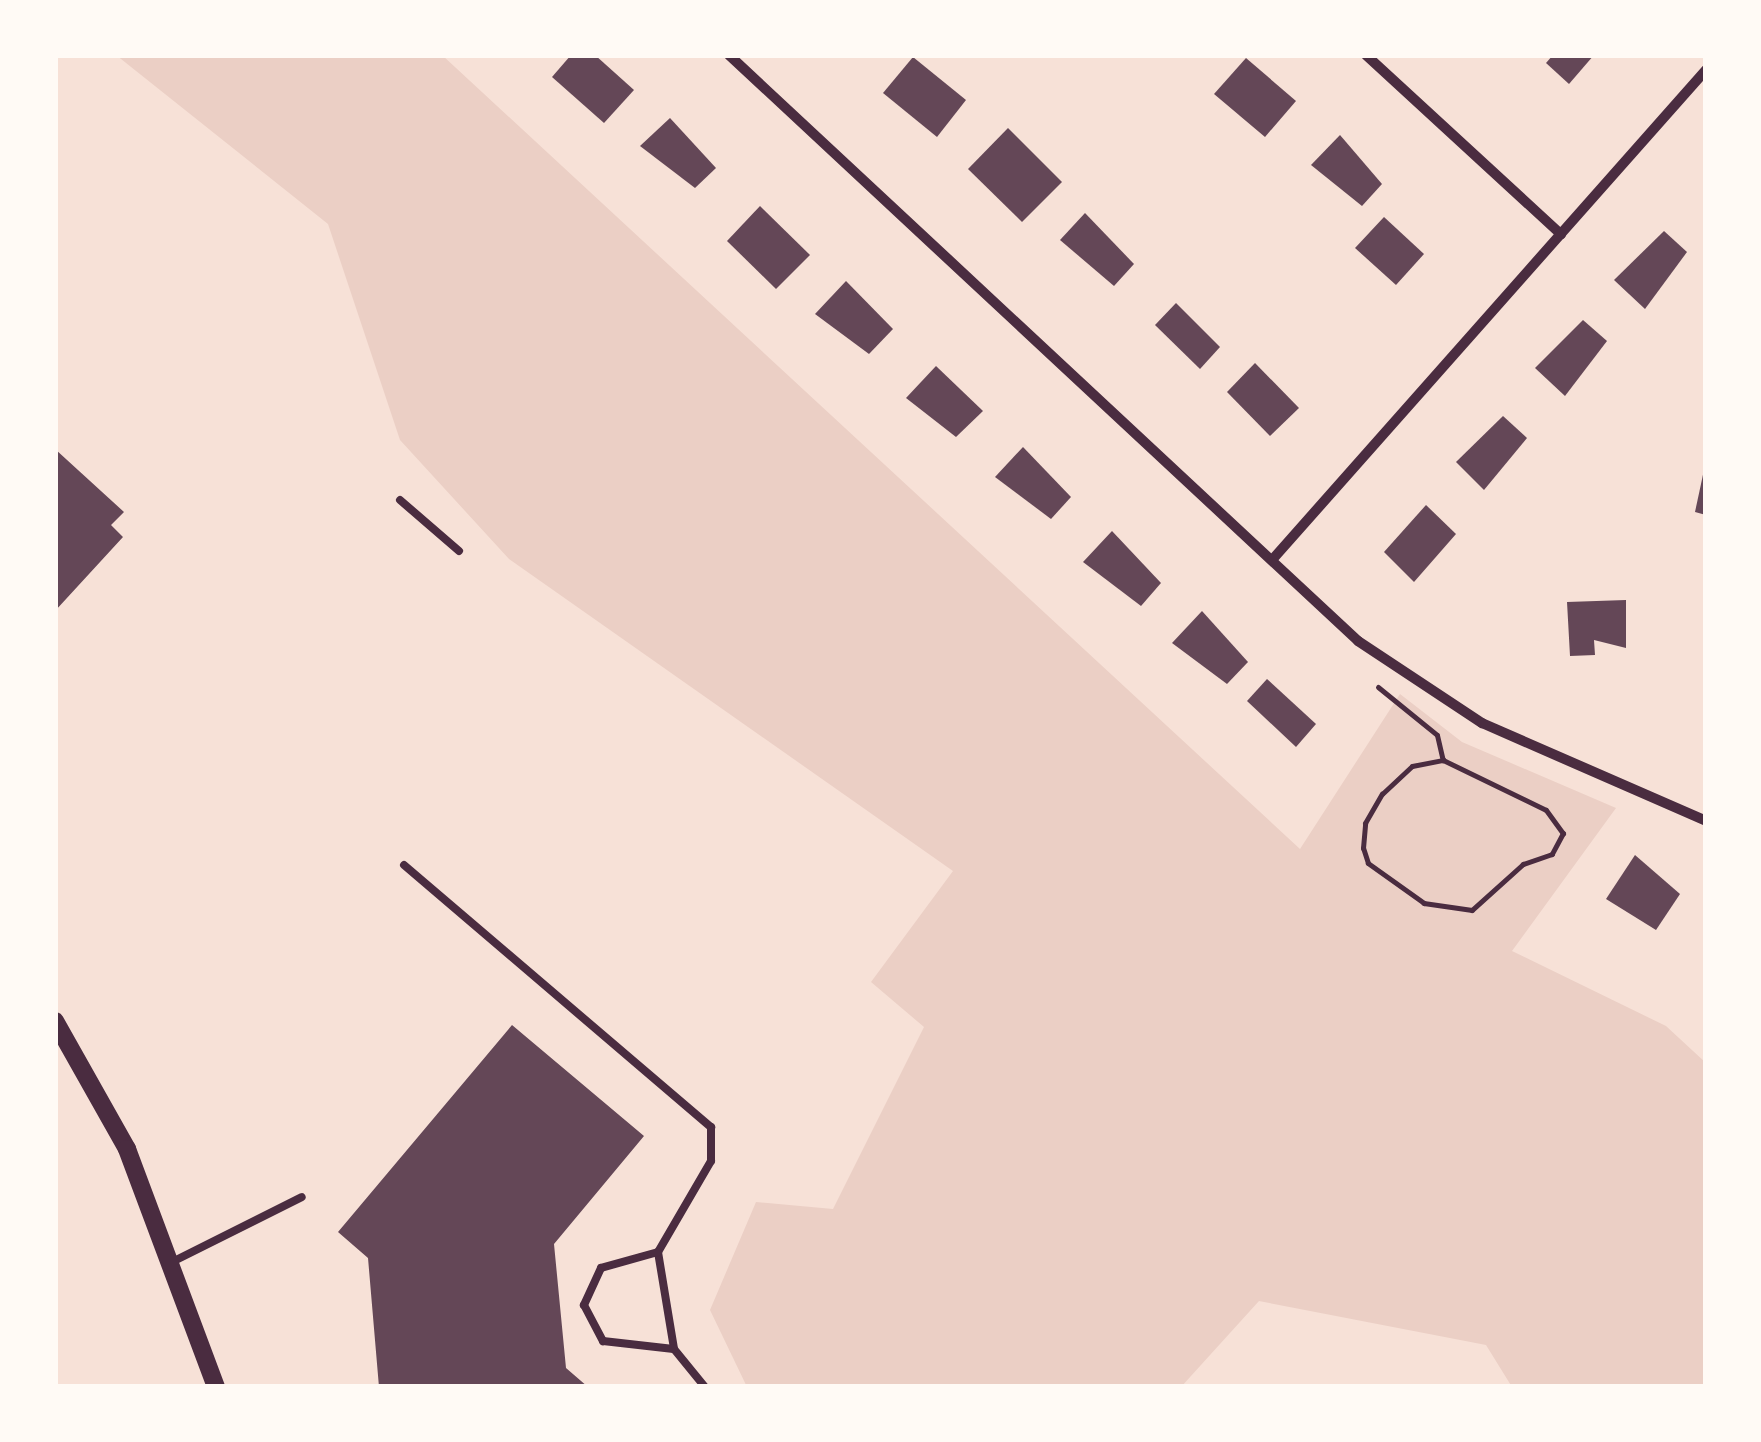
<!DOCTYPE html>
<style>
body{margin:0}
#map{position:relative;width:1761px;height:1442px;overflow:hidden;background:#f7e1d7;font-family:"Noto Sans",sans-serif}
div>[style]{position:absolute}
.green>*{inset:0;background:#ebcfc5}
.building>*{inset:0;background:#644757}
.path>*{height:5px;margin:-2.5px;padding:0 2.5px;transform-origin:2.5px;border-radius:2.5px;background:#4a2c40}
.service>*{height:8px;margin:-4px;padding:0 4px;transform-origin:4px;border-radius:4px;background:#4a2c40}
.minor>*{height:10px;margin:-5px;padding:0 5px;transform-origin:5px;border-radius:5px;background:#4a2c40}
.tertiary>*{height:18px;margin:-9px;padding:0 9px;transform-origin:9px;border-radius:9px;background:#4a2c40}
span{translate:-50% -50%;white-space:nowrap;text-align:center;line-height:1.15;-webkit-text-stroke:10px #fffaf5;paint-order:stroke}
.frame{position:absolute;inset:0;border:58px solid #fffaf5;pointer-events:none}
</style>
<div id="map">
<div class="green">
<i style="clip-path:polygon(116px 55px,442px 55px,1300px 849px,1400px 694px,1462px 742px,1616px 808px,1512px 951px,1666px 1026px,1706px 1063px,1706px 1387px,1512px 1387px,1486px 1345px,1259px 1301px,1181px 1387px,747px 1387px,710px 1310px,756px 1202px,833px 1209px,924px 1027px,871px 982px,953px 871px,509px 559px,400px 440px,328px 224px)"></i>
</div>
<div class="building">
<i style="clip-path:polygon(571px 55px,595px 55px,634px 90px,604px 123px,552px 77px)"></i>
<i style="clip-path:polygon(1553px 55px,1594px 55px,1569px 84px,1546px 63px)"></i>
<i style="clip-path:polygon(913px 57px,966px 100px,937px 137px,883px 93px)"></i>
<i style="clip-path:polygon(1246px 58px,1296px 101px,1265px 137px,1214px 94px)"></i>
<i style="clip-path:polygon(670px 118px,716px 168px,695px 188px,640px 146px)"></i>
<i style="clip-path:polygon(1008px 128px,1062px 182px,1022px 222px,968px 169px)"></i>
<i style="clip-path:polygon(1340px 135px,1382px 184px,1362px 206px,1311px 165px)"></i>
<i style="clip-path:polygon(760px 206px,810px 255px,776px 289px,727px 241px)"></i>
<i style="clip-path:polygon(1085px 213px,1134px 264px,1114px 286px,1060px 240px)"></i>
<i style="clip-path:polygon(1384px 217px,1424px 254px,1396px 285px,1355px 248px)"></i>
<i style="clip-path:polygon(1664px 231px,1687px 252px,1645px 309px,1614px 280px)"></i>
<i style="clip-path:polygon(846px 281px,893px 329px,869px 354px,815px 314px)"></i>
<i style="clip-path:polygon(1176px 303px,1220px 347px,1200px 369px,1155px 325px)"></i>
<i style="clip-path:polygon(1583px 320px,1607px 341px,1565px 396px,1535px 368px)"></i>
<i style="clip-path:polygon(1255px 363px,1299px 408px,1270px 436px,1227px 392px)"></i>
<i style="clip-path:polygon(936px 366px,983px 411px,956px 437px,906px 398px)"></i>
<i style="clip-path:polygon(1503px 416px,1527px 438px,1484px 490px,1456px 462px)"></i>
<i style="clip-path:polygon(1023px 447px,1071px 497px,1051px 519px,995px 477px)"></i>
<i style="clip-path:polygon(55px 449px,124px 512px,111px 525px,123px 537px,55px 611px)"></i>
<i style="clip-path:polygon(1704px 470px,1706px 470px,1706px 515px,1695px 512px)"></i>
<i style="clip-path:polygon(1426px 505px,1456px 534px,1414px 582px,1384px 552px)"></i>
<i style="clip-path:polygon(1112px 531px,1161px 583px,1141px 606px,1083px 562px)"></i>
<i style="clip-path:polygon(1626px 600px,1626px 648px,1594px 640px,1595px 655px,1570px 656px,1567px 602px)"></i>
<i style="clip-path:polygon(1202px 611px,1248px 662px,1227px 684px,1172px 643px)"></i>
<i style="clip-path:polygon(1267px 679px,1316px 724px,1296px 747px,1247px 701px)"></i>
<i style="clip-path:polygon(1635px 855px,1680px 894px,1656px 930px,1606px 899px)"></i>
<i style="clip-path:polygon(512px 1025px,644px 1136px,554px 1244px,566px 1368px,588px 1387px,379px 1387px,368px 1258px,338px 1232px)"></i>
</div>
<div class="path">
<i style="left:1378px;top:687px;width:76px;rotate:39.1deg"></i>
<i style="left:1437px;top:735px;width:26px;rotate:77deg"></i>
<i style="left:1443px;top:760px;width:114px;rotate:25.9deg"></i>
<i style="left:1546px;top:810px;width:29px;rotate:54deg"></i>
<i style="left:1563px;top:833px;width:24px;rotate:118deg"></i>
<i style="left:1552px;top:854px;width:31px;rotate:161deg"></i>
<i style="left:1523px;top:864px;width:69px;rotate:138deg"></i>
<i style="left:1472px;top:910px;width:49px;rotate:-171.7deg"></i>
<i style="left:1424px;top:903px;width:69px;rotate:-144.5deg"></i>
<i style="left:1368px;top:863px;width:16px;rotate:-108deg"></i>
<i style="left:1363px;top:848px;width:25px;rotate:-85deg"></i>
<i style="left:1365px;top:823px;width:34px;rotate:-60deg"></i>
<i style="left:1382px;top:794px;width:41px;rotate:-43deg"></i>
<i style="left:1412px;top:766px;width:32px;rotate:-11deg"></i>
</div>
<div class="service">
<i style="left:400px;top:500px;width:78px;rotate:40.8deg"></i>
<i style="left:404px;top:865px;width:404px;rotate:40.5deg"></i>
<i style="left:711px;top:1127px;width:34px;rotate:90deg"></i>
<i style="left:711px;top:1161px;width:105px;rotate:120.2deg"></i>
<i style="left:658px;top:1252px;width:98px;rotate:80.6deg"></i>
<i style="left:674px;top:1349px;width:49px;rotate:50.8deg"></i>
<i style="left:658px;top:1252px;width:59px;rotate:164.3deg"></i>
<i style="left:601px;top:1268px;width:41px;rotate:114.7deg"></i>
<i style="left:584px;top:1305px;width:41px;rotate:62.2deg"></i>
<i style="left:603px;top:1341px;width:71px;rotate:6.4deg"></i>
<i style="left:172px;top:1262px;width:145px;rotate:-26.6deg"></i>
</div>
<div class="minor">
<i style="left:729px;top:55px;width:860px;rotate:42.97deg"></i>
<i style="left:1358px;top:641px;width:149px;rotate:33.5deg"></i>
<i style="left:1482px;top:723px;width:244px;rotate:23.6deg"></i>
<i style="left:1366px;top:55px;width:265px;rotate:42.6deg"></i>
<i style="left:1272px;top:560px;width:655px;rotate:-48.47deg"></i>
</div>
<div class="tertiary">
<i style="left:55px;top:1021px;width:147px;rotate:60.6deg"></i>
<i style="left:127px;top:1149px;width:254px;rotate:69.5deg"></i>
</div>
<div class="frame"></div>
</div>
